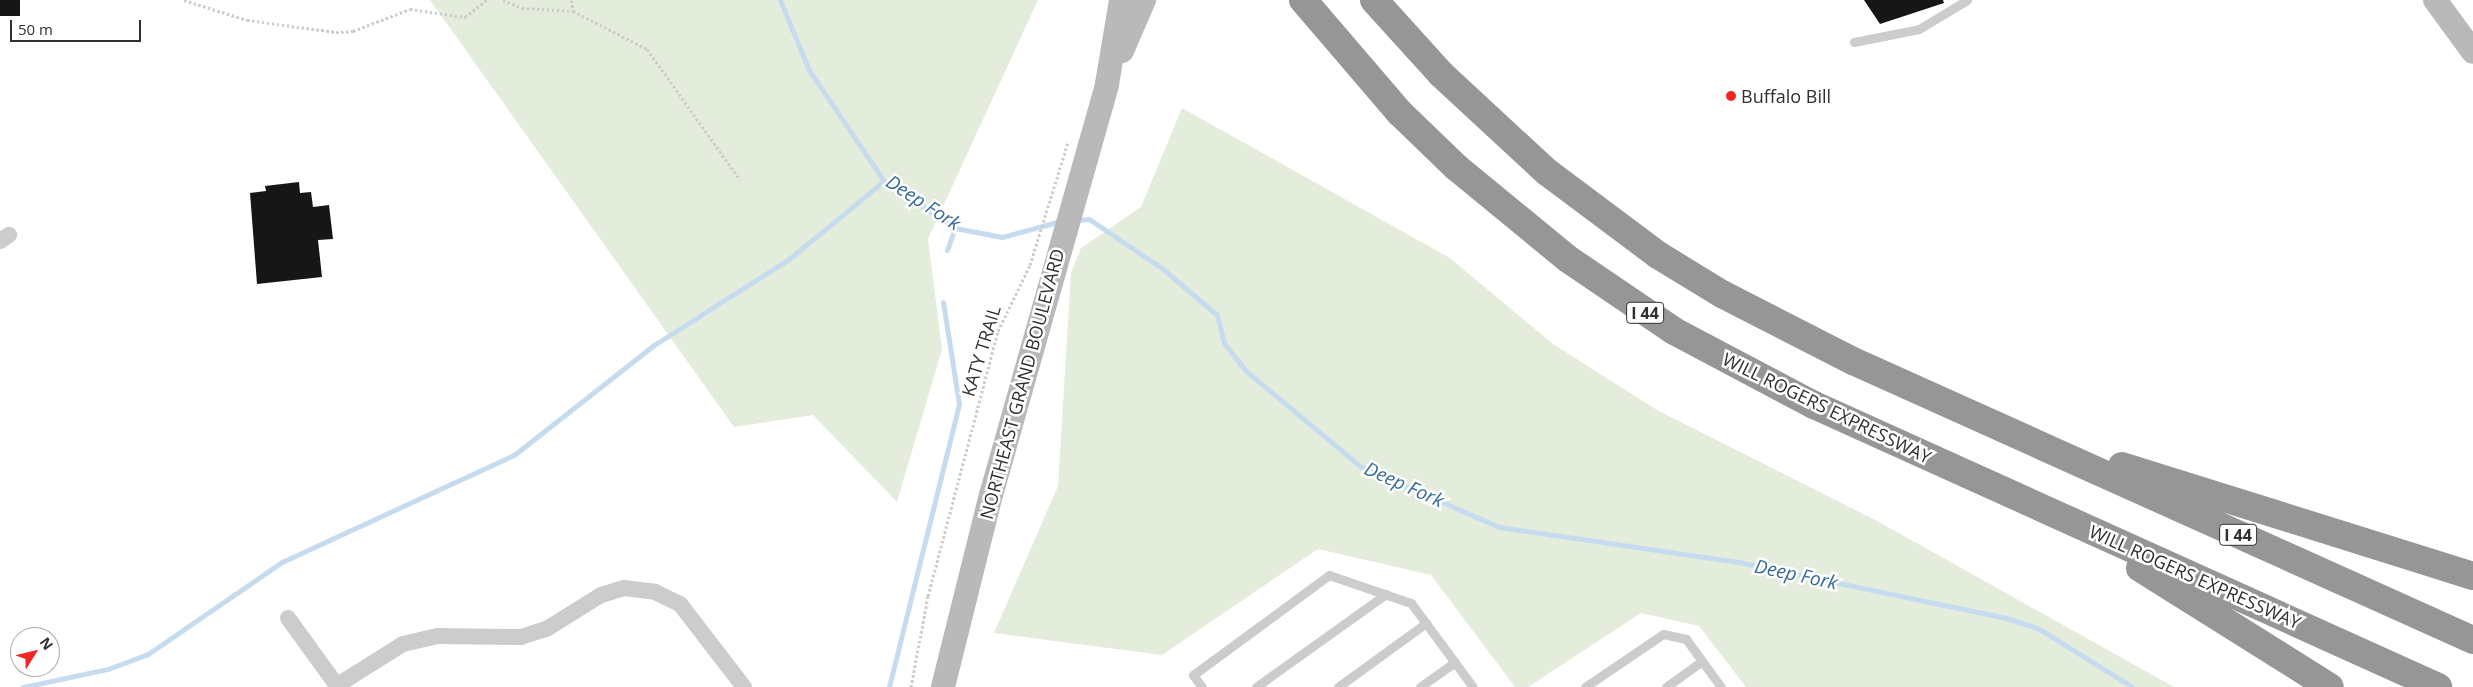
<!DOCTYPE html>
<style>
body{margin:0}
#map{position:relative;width:2473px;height:687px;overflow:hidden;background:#fff;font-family:"Open Sans",sans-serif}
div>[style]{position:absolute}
.green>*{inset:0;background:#e4eddc}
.stream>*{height:5px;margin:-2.5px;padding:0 2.5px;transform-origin:2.5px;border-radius:2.5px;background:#c6dcee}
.building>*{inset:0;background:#161616}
.path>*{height:3px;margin-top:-1.5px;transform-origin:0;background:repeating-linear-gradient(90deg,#ccc 0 2.5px,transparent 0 5px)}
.lane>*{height:9px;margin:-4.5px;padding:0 4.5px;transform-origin:4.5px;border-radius:4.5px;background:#ccc}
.street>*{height:16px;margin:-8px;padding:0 8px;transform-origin:8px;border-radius:8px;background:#ccc}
.secondary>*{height:24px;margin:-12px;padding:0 12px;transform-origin:12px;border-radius:12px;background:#b9b9b9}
.highway>*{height:28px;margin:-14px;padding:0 14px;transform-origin:14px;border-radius:14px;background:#969696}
.dots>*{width:14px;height:14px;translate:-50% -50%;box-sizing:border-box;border:2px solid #fff;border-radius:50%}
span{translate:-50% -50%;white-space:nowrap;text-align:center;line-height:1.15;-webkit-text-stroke:5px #fff;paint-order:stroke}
.shield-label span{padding:1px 4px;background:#fff;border:1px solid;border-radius:4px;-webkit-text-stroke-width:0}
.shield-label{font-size:16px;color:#2f2f2f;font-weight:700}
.poi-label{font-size:18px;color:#2f2f2f}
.left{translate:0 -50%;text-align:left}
.street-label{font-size:18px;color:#2f2f2f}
.water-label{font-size:19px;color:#366a97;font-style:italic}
.north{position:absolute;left:10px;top:627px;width:50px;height:50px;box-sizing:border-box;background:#fff;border:1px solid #acacac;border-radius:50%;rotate:54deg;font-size:14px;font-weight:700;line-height:20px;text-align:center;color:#2f2f2f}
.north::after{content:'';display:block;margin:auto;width:18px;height:22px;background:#f22625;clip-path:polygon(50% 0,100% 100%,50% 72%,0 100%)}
.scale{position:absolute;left:10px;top:20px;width:131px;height:22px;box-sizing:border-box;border:2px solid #2f2f2f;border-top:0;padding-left:6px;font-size:15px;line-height:18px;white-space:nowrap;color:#2f2f2f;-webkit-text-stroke:4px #fff;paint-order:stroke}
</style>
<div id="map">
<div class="green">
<i style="clip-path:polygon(430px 0,1038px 0,928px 239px,942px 349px,897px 502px,813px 415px,734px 427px)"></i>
<i style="clip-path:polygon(1182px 108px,1450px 258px,1553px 344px,1657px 410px,1879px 522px,2174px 687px,1746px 687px,1699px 626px,1641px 613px,1528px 687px,1515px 687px,1431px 575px,1318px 549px,1162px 655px,994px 633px,1058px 486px,1071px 273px,1081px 248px,1141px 207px)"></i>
</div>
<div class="stream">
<i style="left:780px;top:0;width:76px;rotate:67.5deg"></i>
<i style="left:809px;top:70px;width:134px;rotate:56deg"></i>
<i style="left:884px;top:181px;width:85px;rotate:33.5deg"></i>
<i style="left:955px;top:228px;width:48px;rotate:10.8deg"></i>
<i style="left:1002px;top:237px;width:61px;rotate:-15.2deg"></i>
<i style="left:1075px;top:220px;width:14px;rotate:-4deg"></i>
<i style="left:1089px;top:219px;width:89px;rotate:34deg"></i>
<i style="left:1163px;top:269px;width:71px;rotate:40.4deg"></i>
<i style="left:1217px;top:315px;width:29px;rotate:76deg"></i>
<i style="left:1224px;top:343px;width:36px;rotate:52deg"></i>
<i style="left:1246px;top:371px;width:148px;rotate:39.8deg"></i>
<i style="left:1360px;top:466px;width:152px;rotate:23.7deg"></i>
<i style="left:1499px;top:527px;width:242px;rotate:8.3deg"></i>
<i style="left:1738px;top:562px;width:274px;rotate:11.8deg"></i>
<i style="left:2006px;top:618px;width:35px;rotate:18deg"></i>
<i style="left:2039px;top:629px;width:110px;rotate:31.7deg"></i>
<i style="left:947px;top:250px;width:23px;rotate:-70deg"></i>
<i style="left:23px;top:687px;width:87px;rotate:-12deg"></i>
<i style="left:108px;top:669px;width:43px;rotate:-20.6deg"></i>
<i style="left:148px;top:654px;width:163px;rotate:-34.5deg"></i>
<i style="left:282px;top:562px;width:255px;rotate:-24.8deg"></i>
<i style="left:514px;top:455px;width:178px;rotate:-38.2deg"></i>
<i style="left:654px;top:345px;width:160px;rotate:-32.5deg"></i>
<i style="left:789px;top:259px;width:123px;rotate:-39.4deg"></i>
<i style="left:889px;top:687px;width:292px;rotate:-76.1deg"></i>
<i style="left:959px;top:404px;width:103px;rotate:-98.9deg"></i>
</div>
<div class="building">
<i style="clip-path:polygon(0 0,20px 0,20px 16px,0 16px)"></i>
<i style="clip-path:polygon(1864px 0,1943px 0,1944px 3px,1880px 24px)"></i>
<i style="clip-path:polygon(299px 182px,300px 193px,311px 192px,313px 207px,329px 205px,333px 239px,318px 240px,322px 277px,257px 284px,250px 193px,266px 191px,265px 186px)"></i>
</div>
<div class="path">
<i style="left:184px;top:0;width:66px;rotate:17.6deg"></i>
<i style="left:247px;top:20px;width:90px;rotate:7.7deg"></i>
<i style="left:336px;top:32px;width:17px;rotate:-3deg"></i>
<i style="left:353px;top:31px;width:61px;rotate:-21.1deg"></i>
<i style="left:410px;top:9px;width:56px;rotate:8.3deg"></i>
<i style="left:465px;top:17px;width:28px;rotate:-38deg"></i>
<i style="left:503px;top:0;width:21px;rotate:23deg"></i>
<i style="left:522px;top:8px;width:51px;rotate:3.4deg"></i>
<i style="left:571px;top:0;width:11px;rotate:80deg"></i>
<i style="left:573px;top:11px;width:83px;rotate:27.2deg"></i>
<i style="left:647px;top:49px;width:161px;rotate:54.6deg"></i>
<i style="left:911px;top:687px;width:93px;rotate:-79.4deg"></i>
<i style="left:928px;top:596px;width:274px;rotate:-75.2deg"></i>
<i style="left:998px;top:331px;width:73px;rotate:-64.1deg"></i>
<i style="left:1030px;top:265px;width:129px;rotate:-72.8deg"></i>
</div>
<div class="lane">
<i style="left:1854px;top:42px;width:66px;rotate:-11.3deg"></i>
<i style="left:1919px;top:29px;width:56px;rotate:-31.1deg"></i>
<i style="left:1202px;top:687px;width:15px;rotate:-127deg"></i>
<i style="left:1193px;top:675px;width:169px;rotate:-36.3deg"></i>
<i style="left:1329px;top:575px;width:87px;rotate:18.9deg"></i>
<i style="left:1411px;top:603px;width:104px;rotate:53.6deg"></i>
<i style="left:1256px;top:687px;width:160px;rotate:-35.6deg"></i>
<i style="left:1338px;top:687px;width:109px;rotate:-36deg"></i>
<i style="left:1420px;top:687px;width:43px;rotate:-35.5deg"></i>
<i style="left:1585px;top:687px;width:94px;rotate:-34.2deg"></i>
<i style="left:1663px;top:634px;width:24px;rotate:12deg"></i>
<i style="left:1686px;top:639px;width:59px;rotate:53.9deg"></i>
<i style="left:1666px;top:687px;width:44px;rotate:-35.8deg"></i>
</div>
<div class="street">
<i style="left:0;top:241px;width:11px;rotate:-34deg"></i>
<i style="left:288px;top:618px;width:85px;rotate:54.1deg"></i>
<i style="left:336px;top:686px;width:79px;rotate:-32.1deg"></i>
<i style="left:403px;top:644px;width:36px;rotate:-13deg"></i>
<i style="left:438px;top:636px;width:83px;rotate:0.7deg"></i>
<i style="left:521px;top:637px;width:28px;rotate:-18deg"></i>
<i style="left:548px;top:628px;width:62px;rotate:-31.9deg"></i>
<i style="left:601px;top:595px;width:24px;rotate:-17deg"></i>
<i style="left:624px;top:588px;width:31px;rotate:7deg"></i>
<i style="left:655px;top:592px;width:28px;rotate:26deg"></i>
<i style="left:680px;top:604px;width:105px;rotate:52.4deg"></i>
</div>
<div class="secondary">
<i style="left:2435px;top:0;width:64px;rotate:53.8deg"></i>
<i style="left:1122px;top:51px;width:56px;rotate:-66.7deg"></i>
<i style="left:943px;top:687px;width:198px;rotate:-76deg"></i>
<i style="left:991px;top:495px;width:427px;rotate:-74.2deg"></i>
<i style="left:1107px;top:84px;width:85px;rotate:-80.5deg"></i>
</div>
<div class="highway">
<i style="left:1303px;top:0;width:149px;rotate:49.4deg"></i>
<i style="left:1400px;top:113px;width:78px;rotate:44deg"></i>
<i style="left:1456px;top:167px;width:145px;rotate:39.4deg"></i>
<i style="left:1568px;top:259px;width:128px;rotate:34.2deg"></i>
<i style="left:1674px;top:331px;width:158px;rotate:27.9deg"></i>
<i style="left:1814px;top:405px;width:685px;rotate:24.32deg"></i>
<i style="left:1374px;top:0;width:100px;rotate:47.8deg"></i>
<i style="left:1441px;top:74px;width:144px;rotate:42.8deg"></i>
<i style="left:1547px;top:172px;width:139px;rotate:36.8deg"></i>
<i style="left:1658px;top:255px;width:75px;rotate:31.4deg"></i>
<i style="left:1722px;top:294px;width:147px;rotate:27.1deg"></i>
<i style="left:1853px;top:361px;width:680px;rotate:24.23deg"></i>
<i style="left:2122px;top:466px;width:368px;rotate:17.4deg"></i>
<i style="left:2140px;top:568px;width:224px;rotate:32.1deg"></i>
</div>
<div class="dots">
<i style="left:1731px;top:96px;background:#f22625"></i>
</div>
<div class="shield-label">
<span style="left:1645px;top:313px">I 44</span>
<span style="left:2238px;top:535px">I 44</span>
</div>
<div class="poi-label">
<span class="left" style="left:1741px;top:96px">Buffalo Bill</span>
</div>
<div class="street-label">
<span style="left:981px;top:351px;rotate:-73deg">KATY TRAIL</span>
<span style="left:1022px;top:384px;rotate:-75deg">NORTHEAST GRAND BOULEVARD</span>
<span style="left:1827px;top:408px;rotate:26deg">WILL ROGERS EXPRESSWAY</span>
<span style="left:2195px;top:577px;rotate:24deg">WILL ROGERS EXPRESSWAY</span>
</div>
<div class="water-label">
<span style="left:923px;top:203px;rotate:33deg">Deep Fork</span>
<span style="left:1404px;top:485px;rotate:24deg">Deep Fork</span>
<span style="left:1796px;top:575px;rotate:12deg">Deep Fork</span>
</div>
<div class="north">N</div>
<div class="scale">50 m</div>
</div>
